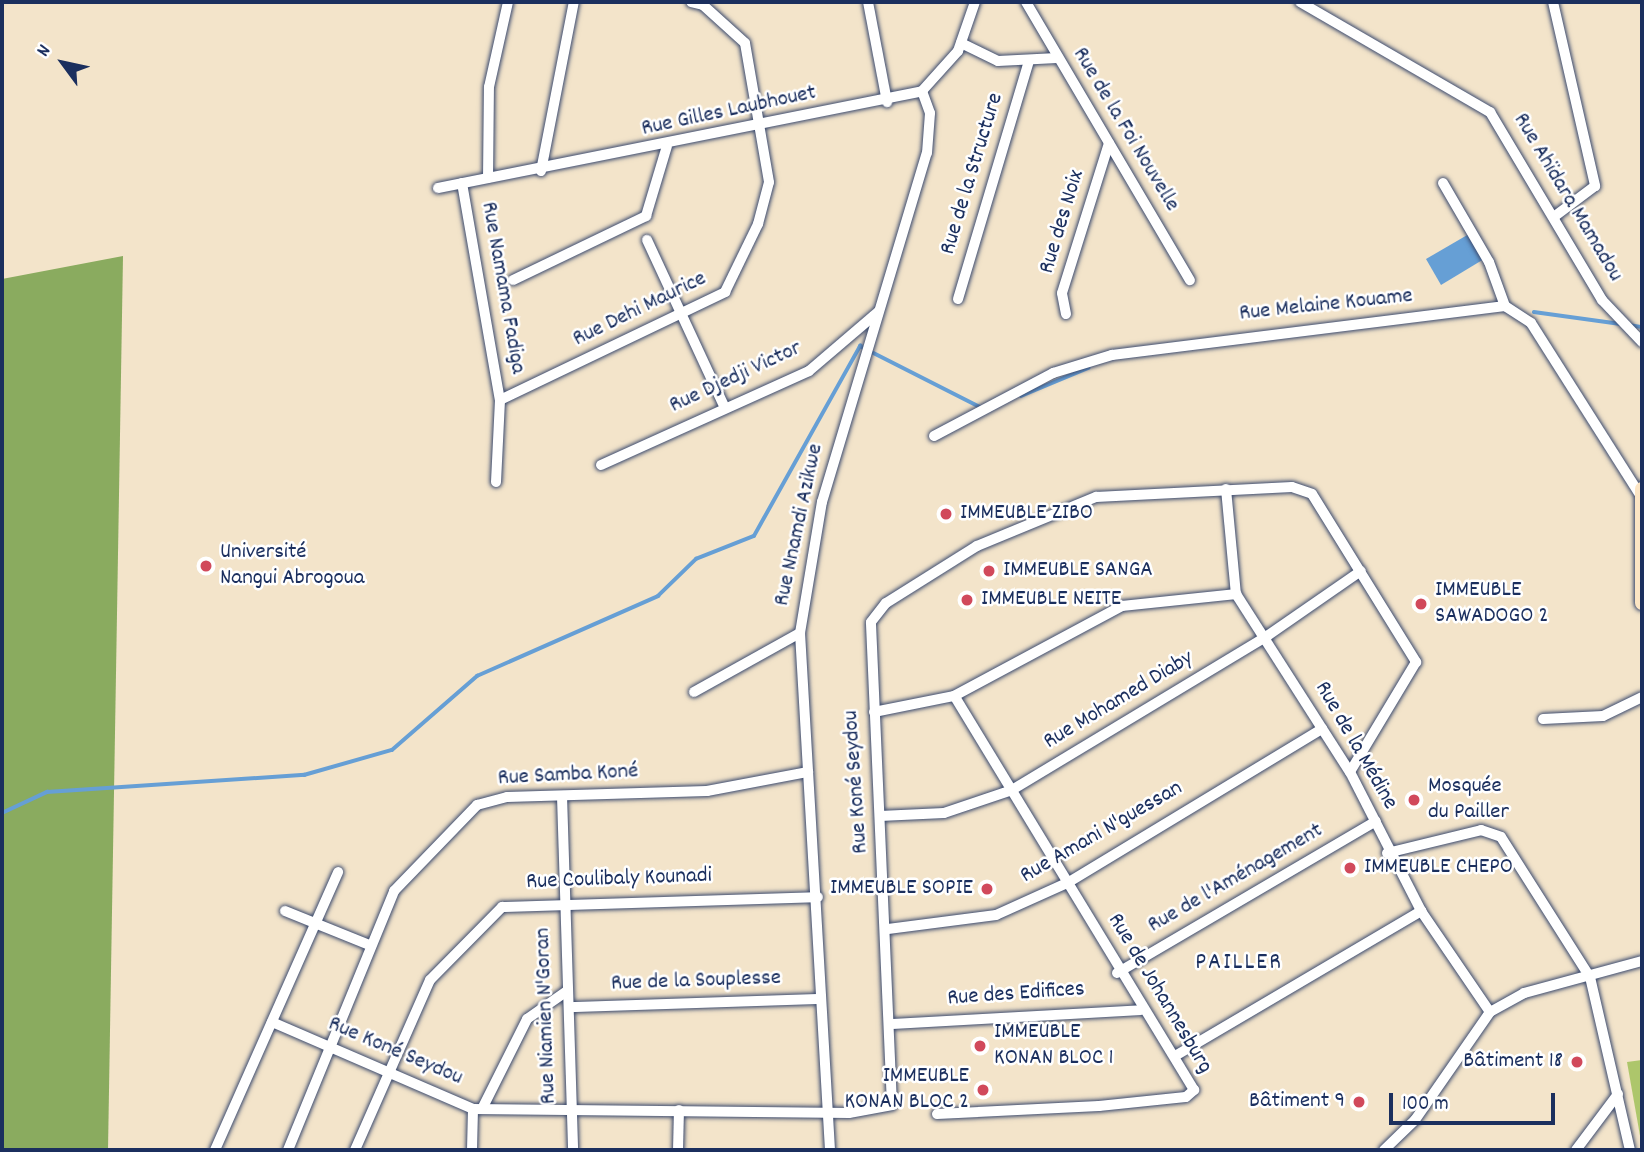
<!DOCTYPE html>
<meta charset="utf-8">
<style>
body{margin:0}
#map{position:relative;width:1644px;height:1152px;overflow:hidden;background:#f3e4ca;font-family:Dekko,sans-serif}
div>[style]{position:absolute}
.green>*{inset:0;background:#adc66b}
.forest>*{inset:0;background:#8aab5f}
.water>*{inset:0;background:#669fd5}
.stream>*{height:3.5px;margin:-1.75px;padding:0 1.75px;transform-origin:1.75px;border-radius:1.75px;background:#669fd5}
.roads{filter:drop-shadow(0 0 2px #3b4a6e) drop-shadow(0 0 2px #3b4a6e)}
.street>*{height:10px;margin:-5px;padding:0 5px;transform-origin:5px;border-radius:5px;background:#fff}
.secondary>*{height:14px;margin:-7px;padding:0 7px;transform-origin:7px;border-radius:7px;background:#fce5c4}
.dots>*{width:19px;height:19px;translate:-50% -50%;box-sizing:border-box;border:4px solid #fff;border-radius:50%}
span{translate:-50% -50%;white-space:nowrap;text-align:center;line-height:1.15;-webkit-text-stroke:5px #fff;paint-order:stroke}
.street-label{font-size:23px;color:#1b2f5e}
.poi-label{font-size:23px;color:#1b2f5e}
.left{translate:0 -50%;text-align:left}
.right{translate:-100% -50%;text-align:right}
.neighbourhood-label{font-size:24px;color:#1b2f5e;letter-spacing:2px}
.frame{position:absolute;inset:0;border:4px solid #1b2f5e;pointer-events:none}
.north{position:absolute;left:28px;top:28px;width:70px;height:70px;-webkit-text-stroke:5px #fff;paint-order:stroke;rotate:303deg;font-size:19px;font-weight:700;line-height:28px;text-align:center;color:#1b2f5e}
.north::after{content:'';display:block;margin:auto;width:24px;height:32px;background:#1b2f5e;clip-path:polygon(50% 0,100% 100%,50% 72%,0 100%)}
.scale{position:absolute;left:1389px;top:1093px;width:166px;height:32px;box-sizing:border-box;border:4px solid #1b2f5e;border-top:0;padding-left:9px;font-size:21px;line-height:24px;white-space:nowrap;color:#1b2f5e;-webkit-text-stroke:5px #fff;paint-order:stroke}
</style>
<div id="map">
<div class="green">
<i style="clip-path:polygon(1642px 1060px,1642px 1147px,1627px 1062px)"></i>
</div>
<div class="forest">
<i style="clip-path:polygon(123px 256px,108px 1150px,2px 1150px,2px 279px)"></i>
</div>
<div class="water">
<i style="clip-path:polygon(1469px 234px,1484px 259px,1441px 285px,1426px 259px)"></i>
</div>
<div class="stream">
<i style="left:1534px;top:312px;width:89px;rotate:7.8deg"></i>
<i style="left:1629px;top:325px;width:13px;rotate:9deg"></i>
<i style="left:1021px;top:396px;width:73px;rotate:-22.7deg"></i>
<i style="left:2px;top:813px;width:50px;rotate:-25deg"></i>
<i style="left:47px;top:792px;width:258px;rotate:-3.8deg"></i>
<i style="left:304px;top:775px;width:91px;rotate:-15.9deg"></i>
<i style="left:392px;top:750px;width:113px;rotate:-41deg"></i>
<i style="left:477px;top:676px;width:198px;rotate:-23.8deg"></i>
<i style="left:658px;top:596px;width:53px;rotate:-44.2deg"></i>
<i style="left:696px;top:559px;width:62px;rotate:-21.6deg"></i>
<i style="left:754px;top:536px;width:218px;rotate:-60.8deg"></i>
<i style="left:860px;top:346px;width:137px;rotate:26.9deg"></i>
</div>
<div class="roads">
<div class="street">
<i style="left:868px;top:2px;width:102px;rotate:79.2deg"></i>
<i style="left:1026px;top:2px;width:323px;rotate:59.5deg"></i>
<i style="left:1300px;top:2px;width:220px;rotate:30.1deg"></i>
<i style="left:1490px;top:112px;width:219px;rotate:59.2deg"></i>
<i style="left:1602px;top:300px;width:58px;rotate:46.4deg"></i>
<i style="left:1553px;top:2px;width:189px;rotate:77.1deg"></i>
<i style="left:1595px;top:186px;width:50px;rotate:143.1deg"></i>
<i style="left:961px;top:43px;width:41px;rotate:25.9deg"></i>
<i style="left:998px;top:61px;width:59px;rotate:-2.9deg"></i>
<i style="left:541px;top:171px;width:172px;rotate:-79deg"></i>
<i style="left:488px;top:178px;width:91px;rotate:-89.4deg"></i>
<i style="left:489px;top:87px;width:87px;rotate:-77.4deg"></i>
<i style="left:462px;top:183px;width:220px;rotate:80.1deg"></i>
<i style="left:1443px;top:183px;width:91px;rotate:59.8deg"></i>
<i style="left:1489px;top:262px;width:47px;rotate:70deg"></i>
<i style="left:438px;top:188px;width:494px;rotate:-11.3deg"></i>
<i style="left:922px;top:91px;width:54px;rotate:-48deg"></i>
<i style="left:958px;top:51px;width:52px;rotate:-70.9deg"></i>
<i style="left:647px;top:240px;width:185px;rotate:65.1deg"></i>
<i style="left:513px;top:280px;width:148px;rotate:-25.7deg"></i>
<i style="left:646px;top:216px;width:73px;rotate:-73.3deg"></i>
<i style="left:958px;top:299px;width:248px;rotate:-73.4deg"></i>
<i style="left:1066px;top:314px;width:21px;rotate:-101deg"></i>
<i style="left:1062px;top:293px;width:157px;rotate:-72.6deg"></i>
<i style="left:934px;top:436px;width:135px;rotate:-27.9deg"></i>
<i style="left:1053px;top:373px;width:62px;rotate:-17deg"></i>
<i style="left:1112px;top:355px;width:396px;rotate:-7.1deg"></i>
<i style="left:1505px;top:306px;width:31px;rotate:33deg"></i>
<i style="left:1531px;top:323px;width:205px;rotate:57.6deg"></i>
<i style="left:601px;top:465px;width:228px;rotate:-24.3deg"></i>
<i style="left:809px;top:371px;width:91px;rotate:-40.5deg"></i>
<i style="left:496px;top:482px;width:82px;rotate:-87.2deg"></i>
<i style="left:500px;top:400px;width:250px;rotate:-25.6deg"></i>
<i style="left:725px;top:292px;width:76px;rotate:-64.1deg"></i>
<i style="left:758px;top:224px;width:43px;rotate:-75.3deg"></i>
<i style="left:769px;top:182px;width:141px;rotate:-99.8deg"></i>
<i style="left:745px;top:43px;width:57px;rotate:-137.9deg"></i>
<i style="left:703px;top:5px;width:12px;rotate:-166deg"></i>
<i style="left:1226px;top:489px;width:105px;rotate:84.6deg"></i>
<i style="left:1236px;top:594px;width:211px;rotate:57.4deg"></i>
<i style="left:1350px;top:772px;width:156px;rotate:62.9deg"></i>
<i style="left:1421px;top:911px;width:122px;rotate:55.7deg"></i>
<i style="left:694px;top:692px;width:121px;rotate:-29.1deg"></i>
<i style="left:874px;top:712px;width:82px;rotate:-11.3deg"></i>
<i style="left:954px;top:696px;width:191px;rotate:-28.2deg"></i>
<i style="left:1122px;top:606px;width:115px;rotate:-6deg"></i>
<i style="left:1543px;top:719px;width:60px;rotate:-2.9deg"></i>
<i style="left:1603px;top:716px;width:43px;rotate:-26deg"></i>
<i style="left:562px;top:796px;width:354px;rotate:88.2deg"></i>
<i style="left:880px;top:816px;width:64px;rotate:-2.7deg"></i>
<i style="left:944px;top:813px;width:72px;rotate:-18.7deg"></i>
<i style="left:1012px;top:790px;width:298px;rotate:-31.1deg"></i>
<i style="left:1267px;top:636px;width:114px;rotate:-34.7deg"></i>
<i style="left:1387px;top:853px;width:97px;rotate:-13.7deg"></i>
<i style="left:1481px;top:830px;width:21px;rotate:19deg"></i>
<i style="left:1501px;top:837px;width:166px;rotate:57.6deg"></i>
<i style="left:1590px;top:977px;width:178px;rotate:77deg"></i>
<i style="left:285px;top:911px;width:91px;rotate:22deg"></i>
<i style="left:888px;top:929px;width:109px;rotate:-7.4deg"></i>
<i style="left:996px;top:915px;width:80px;rotate:-24.3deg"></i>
<i style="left:1069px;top:882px;width:296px;rotate:-31.2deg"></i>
<i style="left:1117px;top:973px;width:300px;rotate:-30.4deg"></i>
<i style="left:573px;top:1007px;width:247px;rotate:-1.9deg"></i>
<i style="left:272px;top:1022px;width:219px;rotate:23.4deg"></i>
<i style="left:473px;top:1109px;width:376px;rotate:0.6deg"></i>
<i style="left:849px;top:1113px;width:44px;rotate:-10.5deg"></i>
<i style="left:892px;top:1105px;width:483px;rotate:-92.5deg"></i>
<i style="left:871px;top:622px;width:24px;rotate:-52deg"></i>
<i style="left:886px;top:603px;width:107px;rotate:-32.1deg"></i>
<i style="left:977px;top:546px;width:129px;rotate:-22.4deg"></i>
<i style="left:1096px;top:497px;width:196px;rotate:-2.9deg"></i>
<i style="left:1292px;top:487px;width:21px;rotate:19deg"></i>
<i style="left:1312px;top:494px;width:198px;rotate:58.2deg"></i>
<i style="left:1416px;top:662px;width:128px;rotate:121deg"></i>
<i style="left:893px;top:1024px;width:248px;rotate:-3.2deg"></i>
<i style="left:1175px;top:1056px;width:286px;rotate:-30.5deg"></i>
<i style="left:482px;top:1109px;width:101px;rotate:-63.4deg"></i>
<i style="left:527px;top:1019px;width:49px;rotate:-35deg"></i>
<i style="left:937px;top:1114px;width:162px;rotate:-2.8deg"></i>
<i style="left:1099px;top:1106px;width:87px;rotate:-5.9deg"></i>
<i style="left:1186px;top:1097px;width:11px;rotate:-41deg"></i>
<i style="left:1194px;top:1090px;width:461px;rotate:-121.3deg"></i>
<i style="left:215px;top:1150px;width:304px;rotate:-66.1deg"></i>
<i style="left:288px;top:1150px;width:280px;rotate:-67.7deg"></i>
<i style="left:394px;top:891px;width:120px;rotate:-46deg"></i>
<i style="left:477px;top:805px;width:31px;rotate:-15deg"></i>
<i style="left:507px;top:797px;width:200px;rotate:-1.7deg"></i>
<i style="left:707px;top:791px;width:103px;rotate:-10.7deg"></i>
<i style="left:355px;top:1150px;width:186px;rotate:-66.2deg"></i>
<i style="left:430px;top:980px;width:103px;rotate:-45.4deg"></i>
<i style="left:502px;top:907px;width:316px;rotate:-1.8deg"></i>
<i style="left:472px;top:1150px;width:41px;rotate:-88.6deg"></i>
<i style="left:678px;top:1150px;width:40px;rotate:-88.6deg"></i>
<i style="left:830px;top:1150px;width:518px;rotate:-93.32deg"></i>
<i style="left:800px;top:633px;width:133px;rotate:-80.5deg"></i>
<i style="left:822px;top:502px;width:364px;rotate:-73.3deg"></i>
<i style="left:927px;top:153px;width:40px;rotate:-85.7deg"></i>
<i style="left:930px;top:113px;width:23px;rotate:-110deg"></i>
<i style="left:1384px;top:1150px;width:43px;rotate:-44.1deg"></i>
<i style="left:1415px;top:1120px;width:131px;rotate:-55.2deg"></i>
<i style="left:1490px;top:1012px;width:39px;rotate:-29deg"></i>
<i style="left:1524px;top:993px;width:122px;rotate:-15.2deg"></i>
<i style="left:1576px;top:1150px;width:70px;rotate:-53.1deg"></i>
</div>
<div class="secondary">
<i style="left:1642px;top:489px;width:114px;rotate:90deg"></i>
</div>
</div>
<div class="dots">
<i style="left:946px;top:514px;background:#d1495b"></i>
<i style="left:206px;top:566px;background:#d1495b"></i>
<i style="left:989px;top:571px;background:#d1495b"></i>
<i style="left:967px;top:600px;background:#d1495b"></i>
<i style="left:1421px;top:604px;background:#d1495b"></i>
<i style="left:1414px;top:800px;background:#d1495b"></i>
<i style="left:1350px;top:868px;background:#d1495b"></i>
<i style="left:987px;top:889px;background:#d1495b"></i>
<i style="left:980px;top:1046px;background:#d1495b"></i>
<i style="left:1577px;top:1062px;background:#d1495b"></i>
<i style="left:983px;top:1090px;background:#d1495b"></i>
<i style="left:1359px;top:1102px;background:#d1495b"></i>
</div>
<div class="street-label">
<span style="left:729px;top:112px;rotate:-12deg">Rue Gilles Laubhouet</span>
<span style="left:1125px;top:130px;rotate:59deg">Rue de la Foi Nouvelle</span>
<span style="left:973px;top:174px;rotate:-73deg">Rue de la Structure</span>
<span style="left:1567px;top:198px;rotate:59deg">Rue Ahïdara Mamadou</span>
<span style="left:1063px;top:222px;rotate:-73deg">Rue des Noix</span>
<span style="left:502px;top:288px;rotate:80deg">Rue Namama Fadiga</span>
<span style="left:1326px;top:306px;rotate:-6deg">Rue Melaine Kouame</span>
<span style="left:640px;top:310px;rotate:-26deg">Rue Dehi Maurice</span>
<span style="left:736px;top:378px;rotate:-25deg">Rue Djedji Victor</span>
<span style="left:800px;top:525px;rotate:-78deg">Rue Nnamdi Azikwe</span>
<span style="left:1119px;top:701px;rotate:-31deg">Rue Mohamed Diaby</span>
<span style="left:1355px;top:746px;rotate:60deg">Rue de la Médine</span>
<span style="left:568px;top:776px;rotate:-3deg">Rue Samba Koné</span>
<span style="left:857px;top:782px;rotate:-94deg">Rue Koné Seydou</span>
<span style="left:1102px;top:833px;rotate:-30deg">Rue Amani N'guessan</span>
<span style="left:1236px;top:879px;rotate:-30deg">Rue de l'Aménagement</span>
<span style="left:619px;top:880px;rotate:-2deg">Rue Coulibaly Kounadi</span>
<span style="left:696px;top:982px;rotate:-2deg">Rue de la Souplesse</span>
<span style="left:1159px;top:994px;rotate:59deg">Rue de Johannesburg</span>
<span style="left:1016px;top:995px;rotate:-4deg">Rue des Edifices</span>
<span style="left:547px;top:1016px;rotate:-92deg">Rue Niamien N'Goran</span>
<span style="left:395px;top:1052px;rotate:23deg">Rue Koné Seydou</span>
</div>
<div class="poi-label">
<span class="left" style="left:960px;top:514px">IMMEUBLE ZIBO</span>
<span class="left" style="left:220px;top:566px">Université<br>Nangui Abrogoua</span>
<span class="left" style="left:1003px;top:571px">IMMEUBLE SANGA</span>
<span class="left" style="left:1435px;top:604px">IMMEUBLE<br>SAWADOGO 2</span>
<span class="left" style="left:981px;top:600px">IMMEUBLE NEITE</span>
<span class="left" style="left:1428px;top:800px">Mosquée<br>du Pailler</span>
<span class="left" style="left:1364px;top:868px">IMMEUBLE CHEPO</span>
<span class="right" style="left:973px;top:889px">IMMEUBLE SOPIE</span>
<span class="left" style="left:994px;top:1046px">IMMEUBLE<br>KONAN BLOC 1</span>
<span class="right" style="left:1563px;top:1062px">Bâtiment 18</span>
<span class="right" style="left:969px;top:1090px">IMMEUBLE<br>KONAN BLOC 2</span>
<span class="right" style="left:1345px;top:1102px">Bâtiment 9</span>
</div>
<div class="neighbourhood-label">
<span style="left:1239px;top:964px">PAILLER</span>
</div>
<div class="frame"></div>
<div class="north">N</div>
<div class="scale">100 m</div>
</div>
